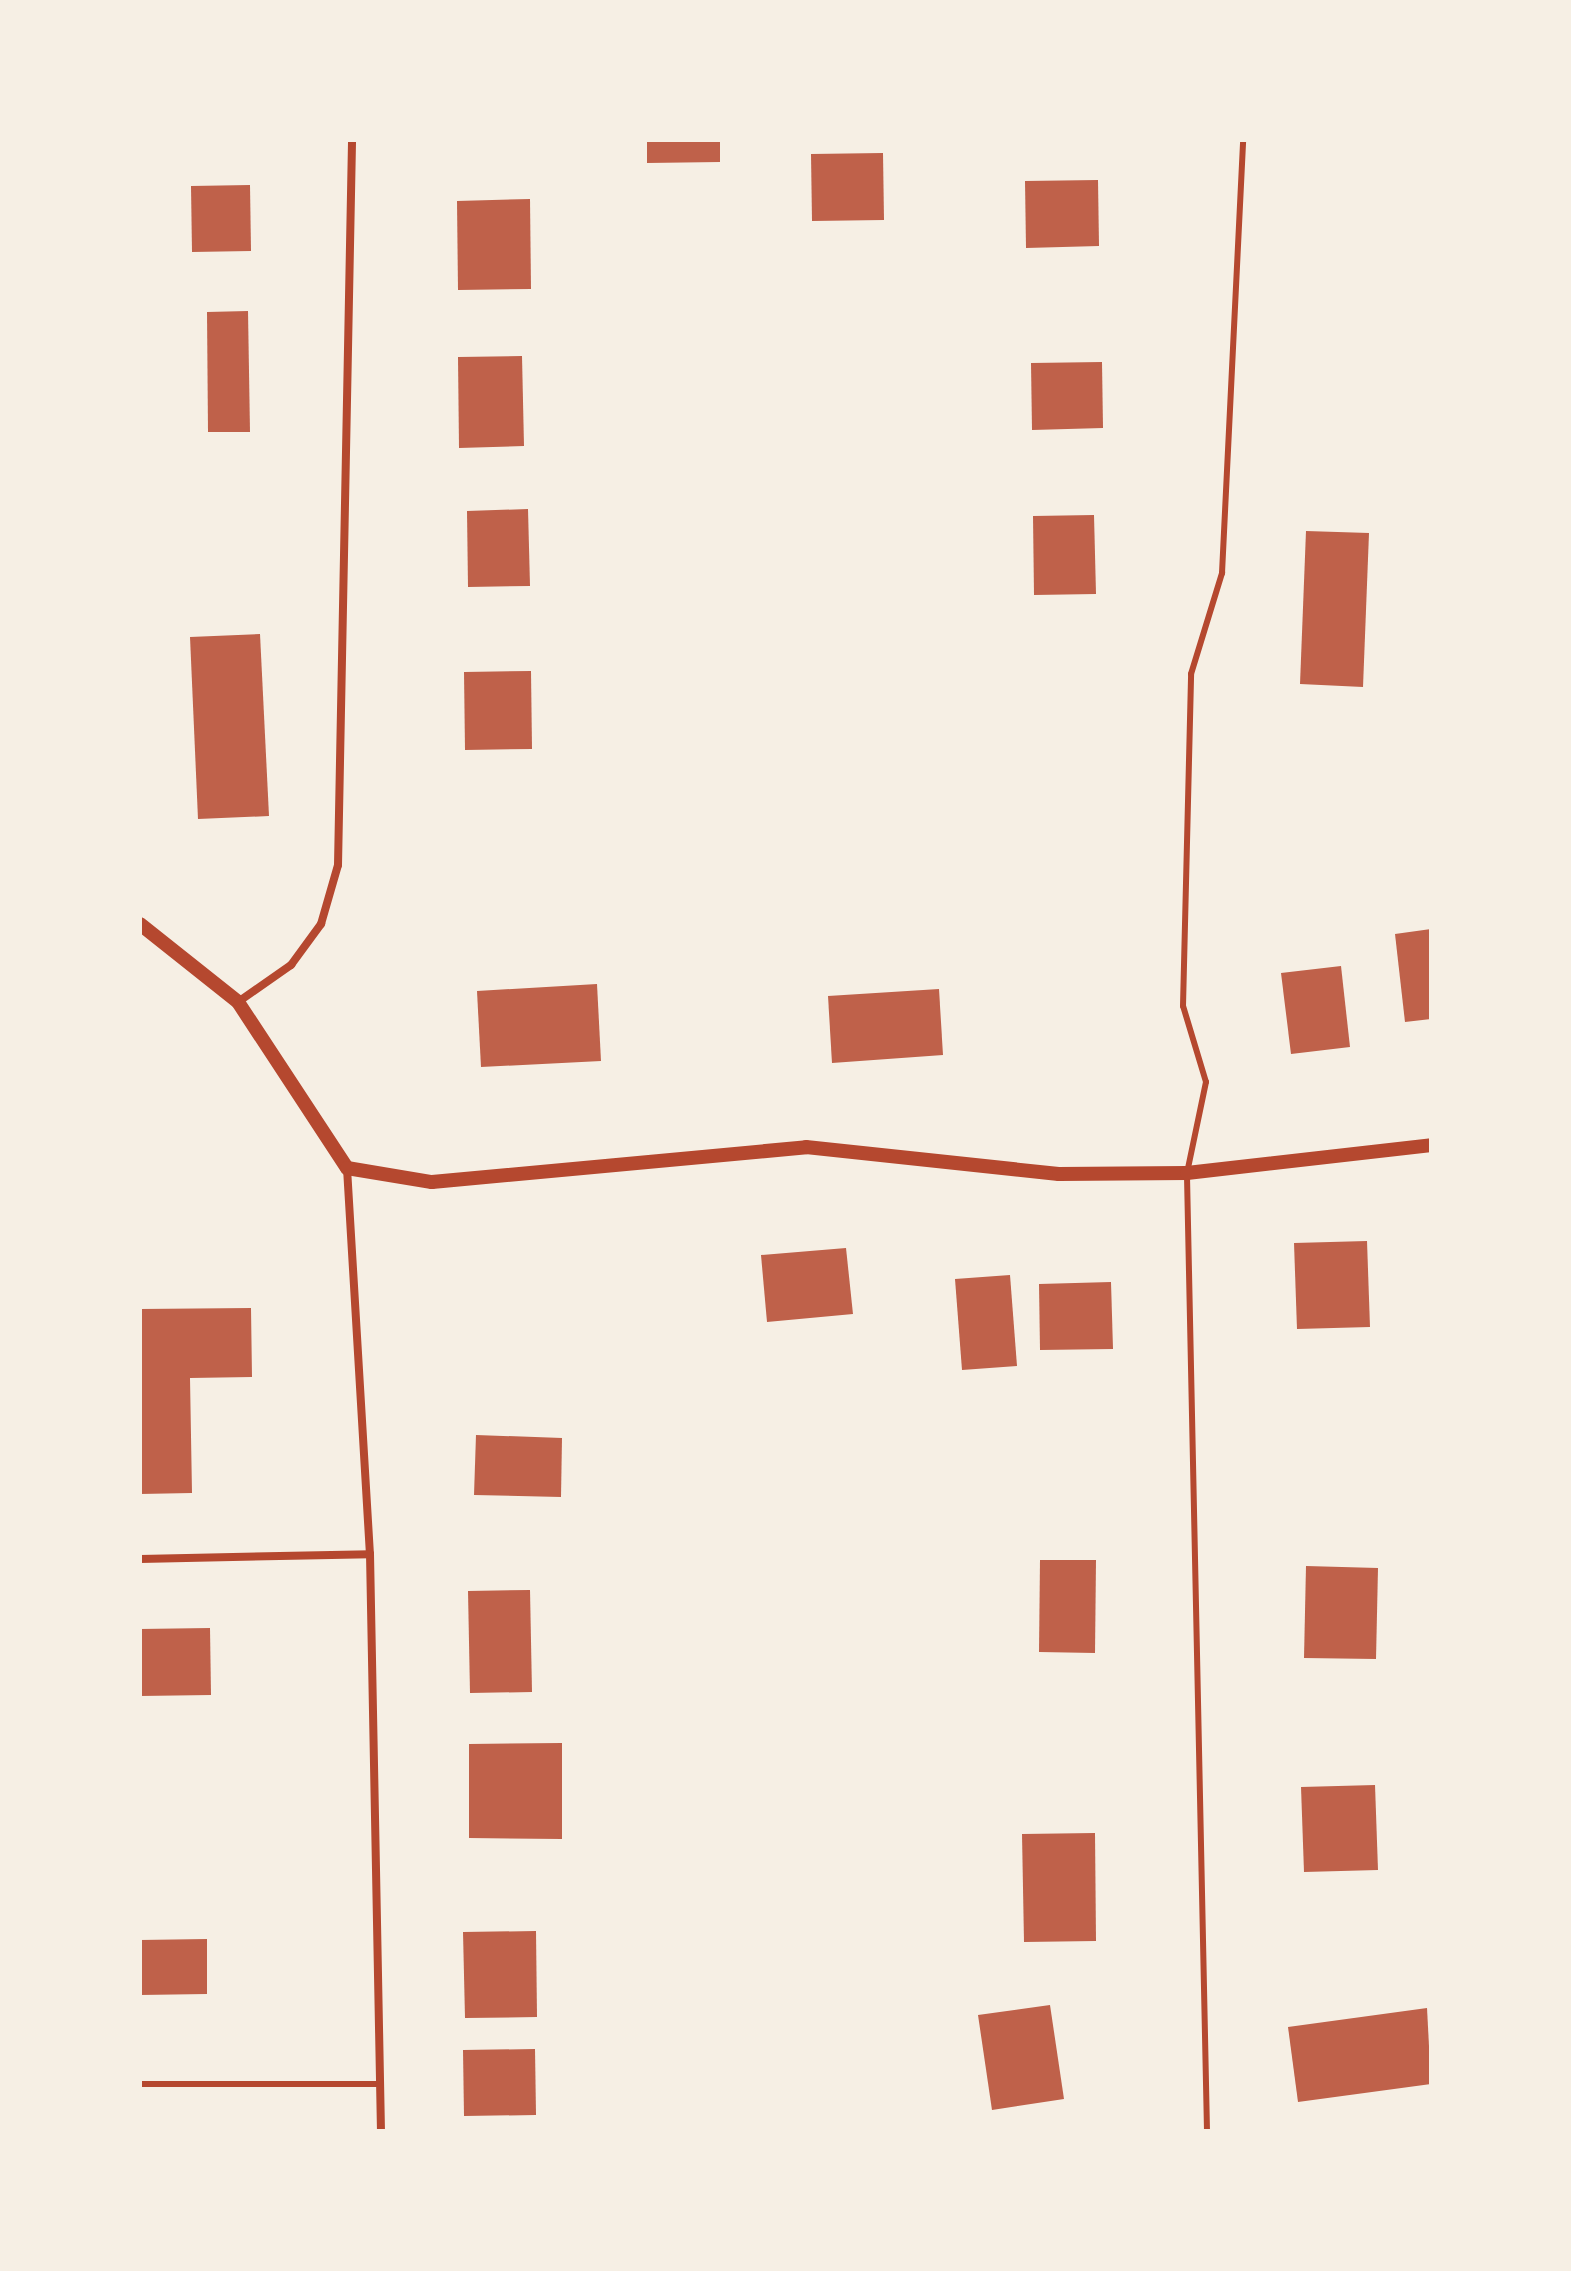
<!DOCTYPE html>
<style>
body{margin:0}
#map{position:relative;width:1571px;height:2271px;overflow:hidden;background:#f6efe4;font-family:Quicksand,sans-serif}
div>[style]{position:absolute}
.building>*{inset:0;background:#bf614a}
.service>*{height:6px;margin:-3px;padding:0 3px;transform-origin:3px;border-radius:3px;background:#b5482f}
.minor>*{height:8px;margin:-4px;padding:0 4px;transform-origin:4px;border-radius:4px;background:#b5482f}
.tertiary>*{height:14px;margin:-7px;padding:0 7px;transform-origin:7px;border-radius:7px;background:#b5482f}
span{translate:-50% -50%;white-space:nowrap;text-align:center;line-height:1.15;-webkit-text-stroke:6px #f6efe4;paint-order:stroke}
.frame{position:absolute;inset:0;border:142px solid #f6efe4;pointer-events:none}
</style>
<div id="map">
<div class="building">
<i style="clip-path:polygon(647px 140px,720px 140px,720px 162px,647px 163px)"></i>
<i style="clip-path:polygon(883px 153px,884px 220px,812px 221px,811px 154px)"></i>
<i style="clip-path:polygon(1098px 180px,1099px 246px,1026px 248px,1025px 181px)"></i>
<i style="clip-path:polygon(250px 185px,251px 251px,192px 252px,191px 186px)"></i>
<i style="clip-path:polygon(530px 199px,531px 289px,458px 290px,457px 201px)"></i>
<i style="clip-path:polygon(248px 311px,250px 432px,208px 432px,207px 312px)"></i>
<i style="clip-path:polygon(522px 356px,524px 446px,459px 448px,458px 357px)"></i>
<i style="clip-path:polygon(1102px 362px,1103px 428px,1032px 430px,1031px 363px)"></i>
<i style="clip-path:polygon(528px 509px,530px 586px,468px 587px,467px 511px)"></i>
<i style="clip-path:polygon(1094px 515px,1096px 594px,1034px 595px,1033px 516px)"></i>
<i style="clip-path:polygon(1306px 531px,1369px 533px,1363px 687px,1300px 684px)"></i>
<i style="clip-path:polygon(260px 634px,269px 816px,198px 819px,190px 637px)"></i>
<i style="clip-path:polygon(531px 671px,532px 749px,465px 750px,464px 672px)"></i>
<i style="clip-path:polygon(1431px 929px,1431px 1019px,1405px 1022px,1395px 934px)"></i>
<i style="clip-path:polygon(1341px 966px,1350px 1047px,1291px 1054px,1281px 973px)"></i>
<i style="clip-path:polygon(597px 984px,601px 1061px,481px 1067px,477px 991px)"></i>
<i style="clip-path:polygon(939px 989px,943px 1055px,832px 1063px,828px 996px)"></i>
<i style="clip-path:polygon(1367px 1241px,1370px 1327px,1297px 1329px,1294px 1243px)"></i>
<i style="clip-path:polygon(846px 1248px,853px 1314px,767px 1322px,761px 1255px)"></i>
<i style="clip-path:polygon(1010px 1275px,1017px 1366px,962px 1370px,955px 1279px)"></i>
<i style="clip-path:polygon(1111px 1282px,1113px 1349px,1040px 1350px,1039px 1284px)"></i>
<i style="clip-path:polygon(251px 1308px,252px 1377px,190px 1378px,192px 1493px,140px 1494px,140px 1309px)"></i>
<i style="clip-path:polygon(476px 1435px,562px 1438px,561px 1497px,474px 1495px)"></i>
<i style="clip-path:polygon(1040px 1560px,1096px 1560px,1095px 1653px,1039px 1652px)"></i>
<i style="clip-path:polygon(1306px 1566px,1378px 1568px,1376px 1659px,1304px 1658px)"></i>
<i style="clip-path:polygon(530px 1590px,532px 1692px,470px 1693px,468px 1591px)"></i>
<i style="clip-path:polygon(210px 1628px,211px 1695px,140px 1696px,140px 1629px)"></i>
<i style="clip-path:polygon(562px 1743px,562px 1839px,469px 1838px,469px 1744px)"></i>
<i style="clip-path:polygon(1375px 1785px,1378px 1870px,1304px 1872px,1301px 1787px)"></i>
<i style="clip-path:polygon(1095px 1833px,1096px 1941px,1024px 1942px,1022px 1834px)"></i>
<i style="clip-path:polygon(536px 1931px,537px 2017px,465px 2018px,463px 1932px)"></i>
<i style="clip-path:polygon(207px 1939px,207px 1994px,140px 1995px,140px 1940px)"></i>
<i style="clip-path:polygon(1050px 2005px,1064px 2099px,992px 2110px,978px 2015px)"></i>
<i style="clip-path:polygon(1427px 2008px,1431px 2084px,1298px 2102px,1288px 2027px)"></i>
<i style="clip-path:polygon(535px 2049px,536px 2115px,464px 2116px,463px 2050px)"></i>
</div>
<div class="service">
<i style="left:140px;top:2084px;width:240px"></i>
<i style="left:1207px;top:2131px;width:958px;rotate:-91.2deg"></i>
<i style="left:1187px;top:1173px;width:93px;rotate:-78.2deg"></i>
<i style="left:1206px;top:1082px;width:79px;rotate:-106.8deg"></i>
<i style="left:1183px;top:1006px;width:332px;rotate:-88.6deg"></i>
<i style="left:1191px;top:674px;width:106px;rotate:-72.9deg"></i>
<i style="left:1222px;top:573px;width:434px;rotate:-87.2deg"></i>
</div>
<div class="minor">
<i style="left:238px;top:1002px;width:65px;rotate:-34.9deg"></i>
<i style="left:291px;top:965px;width:51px;rotate:-53.8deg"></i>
<i style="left:321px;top:924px;width:61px;rotate:-73.9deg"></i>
<i style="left:338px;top:865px;width:725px;rotate:-88.89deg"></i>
<i style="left:347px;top:1168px;width:387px;rotate:86.6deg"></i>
<i style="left:370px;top:1554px;width:577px;rotate:88.91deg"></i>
<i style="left:140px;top:1559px;width:230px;rotate:-1.2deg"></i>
</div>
<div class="tertiary">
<i style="left:140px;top:924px;width:125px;rotate:38.5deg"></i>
<i style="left:238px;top:1002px;width:199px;rotate:56.7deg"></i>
<i style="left:347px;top:1168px;width:86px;rotate:9.4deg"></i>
<i style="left:432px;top:1182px;width:376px;rotate:-5.3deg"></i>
<i style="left:806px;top:1147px;width:254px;rotate:6.1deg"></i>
<i style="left:1059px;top:1174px;width:128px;rotate:-0.4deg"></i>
<i style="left:1187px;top:1173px;width:246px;rotate:-6.5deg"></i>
</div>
<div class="frame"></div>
</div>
